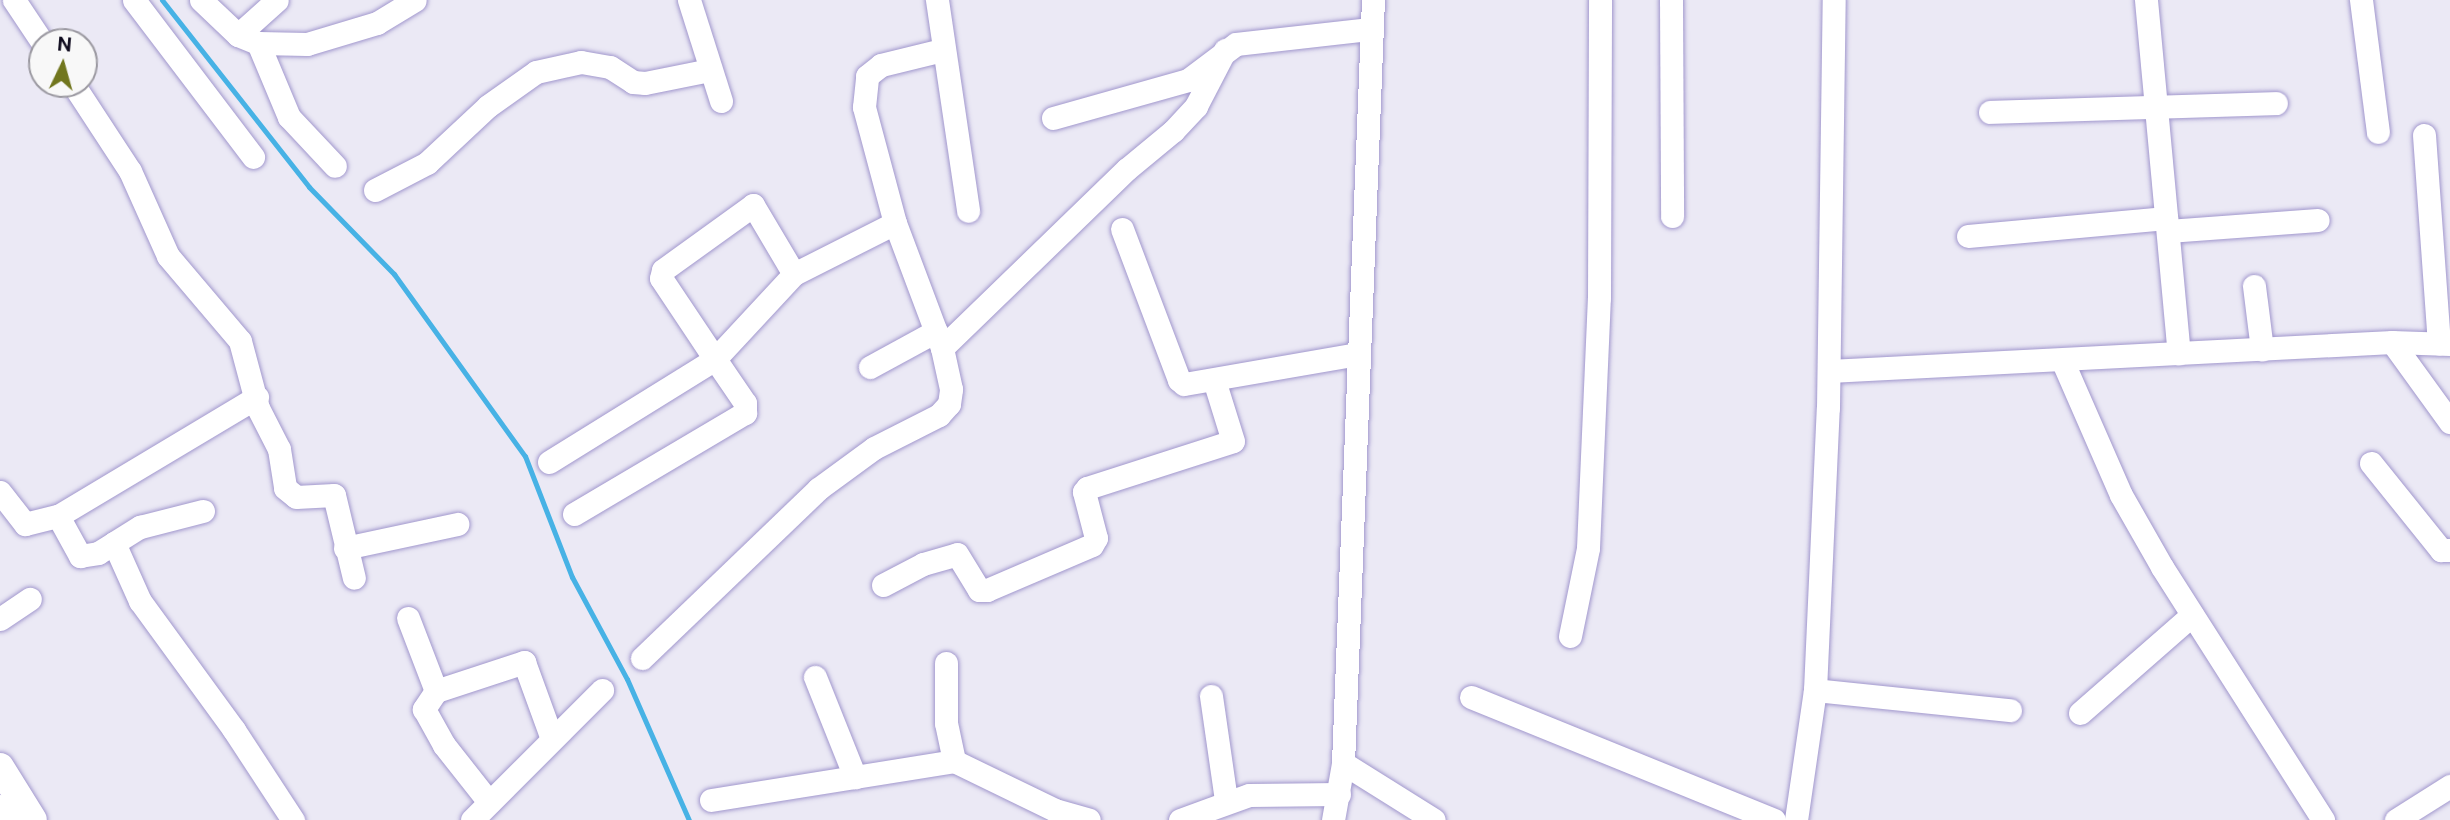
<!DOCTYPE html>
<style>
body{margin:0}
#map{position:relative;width:2450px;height:820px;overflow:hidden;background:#ebe9f5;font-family:"Public Sans",sans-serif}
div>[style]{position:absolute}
.stream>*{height:5px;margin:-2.5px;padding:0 2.5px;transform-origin:2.5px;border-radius:2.5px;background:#47b2e5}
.roads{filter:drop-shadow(0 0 2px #a197cd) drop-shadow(0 0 2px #a197cd)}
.minor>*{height:23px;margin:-11.5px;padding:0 11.5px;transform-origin:11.5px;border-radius:11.5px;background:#fff}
.major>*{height:28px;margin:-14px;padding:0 14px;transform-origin:14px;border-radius:14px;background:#fff}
span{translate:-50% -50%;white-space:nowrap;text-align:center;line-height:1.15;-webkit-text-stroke:5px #f8f8f8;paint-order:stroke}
.north{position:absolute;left:28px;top:28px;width:70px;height:70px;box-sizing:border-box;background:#f8f8f8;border:2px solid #9b99a1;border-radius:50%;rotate:5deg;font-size:19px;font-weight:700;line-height:28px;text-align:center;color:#0f0b1e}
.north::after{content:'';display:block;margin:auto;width:24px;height:32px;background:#71761e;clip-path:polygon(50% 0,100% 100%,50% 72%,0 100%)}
</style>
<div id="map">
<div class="stream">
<i style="left:162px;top:0;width:238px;rotate:51.8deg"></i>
<i style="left:309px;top:187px;width:122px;rotate:45.7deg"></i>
<i style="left:394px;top:274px;width:224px;rotate:54.3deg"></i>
<i style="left:525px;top:456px;width:130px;rotate:68.8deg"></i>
<i style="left:572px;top:577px;width:116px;rotate:61.7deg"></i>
<i style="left:627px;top:679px;width:154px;rotate:66.3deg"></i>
</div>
<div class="roads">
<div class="minor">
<i style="left:14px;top:0;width:50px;rotate:56.3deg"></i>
<i style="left:134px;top:0;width:197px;rotate:52.8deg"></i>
<i style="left:201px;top:0;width:51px;rotate:43.4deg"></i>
<i style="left:238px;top:35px;width:22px;rotate:22deg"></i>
<i style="left:258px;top:43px;width:49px;rotate:1.2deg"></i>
<i style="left:307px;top:44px;width:73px;rotate:-16.7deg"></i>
<i style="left:377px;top:23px;width:44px;rotate:-31.2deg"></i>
<i style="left:689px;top:0;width:106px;rotate:72.4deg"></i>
<i style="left:937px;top:0;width:213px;rotate:81.6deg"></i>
<i style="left:1671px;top:0;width:216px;rotate:89.7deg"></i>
<i style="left:2146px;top:0;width:355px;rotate:84.7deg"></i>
<i style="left:2361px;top:0;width:133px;rotate:82.7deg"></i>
<i style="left:238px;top:35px;width:52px;rotate:-41.9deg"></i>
<i style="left:258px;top:43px;width:80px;rotate:67.3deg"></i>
<i style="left:289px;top:117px;width:67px;rotate:46.8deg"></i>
<i style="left:73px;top:84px;width:104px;rotate:56.8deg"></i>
<i style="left:130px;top:171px;width:93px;rotate:65.9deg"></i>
<i style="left:168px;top:256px;width:111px;rotate:49.7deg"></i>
<i style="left:240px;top:341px;width:69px;rotate:75deg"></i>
<i style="left:258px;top:408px;width:46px;rotate:62.9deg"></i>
<i style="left:279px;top:449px;width:39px;rotate:81deg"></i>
<i style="left:285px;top:488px;width:14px;rotate:39deg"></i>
<i style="left:296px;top:497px;width:38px;rotate:-3deg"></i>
<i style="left:334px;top:495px;width:85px;rotate:76.5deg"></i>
<i style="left:1990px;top:112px;width:286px;rotate:-1.8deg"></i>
<i style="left:1053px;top:118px;width:140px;rotate:-15.7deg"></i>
<i style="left:1188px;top:80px;width:60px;rotate:-36.9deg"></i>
<i style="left:1236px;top:44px;width:135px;rotate:-6.4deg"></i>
<i style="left:2424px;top:135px;width:209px;rotate:85.9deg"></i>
<i style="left:375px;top:190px;width:59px;rotate:-27.4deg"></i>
<i style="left:427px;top:163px;width:83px;rotate:-43.1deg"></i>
<i style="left:488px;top:106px;width:59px;rotate:-35.3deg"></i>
<i style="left:536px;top:72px;width:46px;rotate:-12.5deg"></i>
<i style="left:581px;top:62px;width:29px;rotate:10deg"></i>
<i style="left:610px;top:67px;width:27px;rotate:33deg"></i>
<i style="left:633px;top:82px;width:12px;rotate:5deg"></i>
<i style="left:645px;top:83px;width:66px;rotate:-11.3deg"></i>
<i style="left:1122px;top:229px;width:161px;rotate:69.3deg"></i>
<i style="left:1179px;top:380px;width:6px;rotate:39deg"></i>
<i style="left:1184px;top:384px;width:177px;rotate:-9.8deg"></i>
<i style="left:2168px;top:231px;width:150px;rotate:-4.2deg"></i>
<i style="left:1968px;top:236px;width:199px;rotate:-5.2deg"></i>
<i style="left:2254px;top:286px;width:64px;rotate:82.8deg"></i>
<i style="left:2392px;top:342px;width:99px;rotate:54.1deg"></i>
<i style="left:942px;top:348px;width:257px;rotate:-44.1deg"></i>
<i style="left:1127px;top:169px;width:60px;rotate:-39.6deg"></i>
<i style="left:1173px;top:131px;width:34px;rotate:-47deg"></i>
<i style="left:1196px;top:106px;width:63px;rotate:-62.6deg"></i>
<i style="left:2062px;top:360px;width:147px;rotate:66.4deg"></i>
<i style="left:2121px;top:495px;width:83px;rotate:60.3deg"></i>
<i style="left:2162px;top:567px;width:300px;rotate:57.5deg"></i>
<i style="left:870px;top:367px;width:75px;rotate:-28.6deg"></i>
<i style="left:1829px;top:371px;width:564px;rotate:-2.95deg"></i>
<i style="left:2392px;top:342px;width:58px;rotate:2deg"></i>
<i style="left:549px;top:462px;width:195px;rotate:-31.8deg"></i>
<i style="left:715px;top:359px;width:97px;rotate:-123.7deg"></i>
<i style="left:661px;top:278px;width:8px;rotate:-76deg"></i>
<i style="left:663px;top:270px;width:111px;rotate:-35.8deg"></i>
<i style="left:753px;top:205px;width:80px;rotate:59.3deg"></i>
<i style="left:2371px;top:463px;width:112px;rotate:51.2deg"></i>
<i style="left:2441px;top:550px;width:9px"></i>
<i style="left:0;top:492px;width:41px;rotate:52deg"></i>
<i style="left:25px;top:524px;width:34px;rotate:-14deg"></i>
<i style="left:58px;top:516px;width:46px;rotate:61.2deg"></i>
<i style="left:80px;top:556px;width:18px;rotate:-9deg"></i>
<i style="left:98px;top:553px;width:19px;rotate:-32deg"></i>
<i style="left:114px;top:543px;width:64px;rotate:65.9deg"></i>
<i style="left:140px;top:601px;width:160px;rotate:53.9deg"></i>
<i style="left:234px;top:730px;width:108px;rotate:56.8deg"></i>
<i style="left:574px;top:514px;width:199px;rotate:-30.6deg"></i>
<i style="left:745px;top:413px;width:10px;rotate:-90deg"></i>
<i style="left:745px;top:403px;width:53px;rotate:-124.3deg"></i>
<i style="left:715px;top:359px;width:116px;rotate:-47.1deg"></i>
<i style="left:794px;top:274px;width:113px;rotate:-26.8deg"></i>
<i style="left:58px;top:516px;width:232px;rotate:-30.9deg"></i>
<i style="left:114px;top:543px;width:31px;rotate:-32deg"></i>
<i style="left:140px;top:527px;width:65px;rotate:-14.3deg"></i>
<i style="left:345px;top:548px;width:115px;rotate:-12.1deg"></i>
<i style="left:883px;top:585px;width:45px;rotate:-27.7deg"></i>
<i style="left:923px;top:564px;width:35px;rotate:-16deg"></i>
<i style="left:957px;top:554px;width:42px;rotate:58.6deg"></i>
<i style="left:979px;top:590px;width:8px"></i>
<i style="left:987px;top:590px;width:114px;rotate:-23.2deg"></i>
<i style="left:1092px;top:545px;width:8px;rotate:-60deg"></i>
<i style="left:1096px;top:538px;width:48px;rotate:-104.6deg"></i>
<i style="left:1084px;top:492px;width:5px;rotate:-53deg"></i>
<i style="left:1087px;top:488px;width:153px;rotate:-17.8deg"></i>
<i style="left:1233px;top:441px;width:64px;rotate:-107.3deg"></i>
<i style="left:408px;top:618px;width:78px;rotate:69deg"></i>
<i style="left:436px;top:691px;width:93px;rotate:-18.2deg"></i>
<i style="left:524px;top:662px;width:79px;rotate:70deg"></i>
<i style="left:0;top:619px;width:36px;rotate:-34deg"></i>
<i style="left:1570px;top:636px;width:90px;rotate:-78.4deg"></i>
<i style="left:1588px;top:548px;width:250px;rotate:-87.5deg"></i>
<i style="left:1599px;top:298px;width:298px;rotate:-89.8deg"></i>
<i style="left:642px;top:658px;width:244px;rotate:-43.8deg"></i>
<i style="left:818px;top:489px;width:69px;rotate:-36.2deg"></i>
<i style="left:874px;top:448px;width:73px;rotate:-26.9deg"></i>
<i style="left:939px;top:415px;width:15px;rotate:-48deg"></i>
<i style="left:949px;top:404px;width:15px;rotate:-82deg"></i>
<i style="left:951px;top:389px;width:42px;rotate:-102.4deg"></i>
<i style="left:942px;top:348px;width:134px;rotate:-110.6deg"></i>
<i style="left:895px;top:223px;width:120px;rotate:-105deg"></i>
<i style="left:864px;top:107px;width:31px;rotate:-84deg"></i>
<i style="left:867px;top:76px;width:18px;rotate:-38deg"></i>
<i style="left:881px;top:65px;width:63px;rotate:-13.8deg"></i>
<i style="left:946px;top:663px;width:60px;rotate:90deg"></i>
<i style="left:946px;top:723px;width:39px;rotate:78deg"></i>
<i style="left:815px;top:677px;width:108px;rotate:68.2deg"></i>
<i style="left:1815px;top:690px;width:196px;rotate:5.9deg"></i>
<i style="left:436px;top:691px;width:22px;rotate:124deg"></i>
<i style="left:424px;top:709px;width:41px;rotate:60.9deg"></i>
<i style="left:444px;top:745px;width:73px;rotate:51.7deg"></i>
<i style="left:1211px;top:696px;width:105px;rotate:81.8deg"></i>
<i style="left:1471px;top:697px;width:327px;rotate:22.1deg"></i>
<i style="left:2080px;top:713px;width:149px;rotate:-41.2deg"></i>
<i style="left:1343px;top:763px;width:107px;rotate:32.1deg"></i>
<i style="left:711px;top:800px;width:246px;rotate:-9.1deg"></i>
<i style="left:954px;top:761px;width:112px;rotate:25.9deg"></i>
<i style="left:1055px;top:810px;width:35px;rotate:16deg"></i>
<i style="left:472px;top:820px;width:184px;rotate:-45deg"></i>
<i style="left:1180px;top:820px;width:73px;rotate:-19.9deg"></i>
<i style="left:1249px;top:795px;width:90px;rotate:-0.6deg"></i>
<i style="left:1333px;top:820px;width:58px;rotate:-80deg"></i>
<i style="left:1343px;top:763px;width:764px;rotate:-87.75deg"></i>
<i style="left:1796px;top:820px;width:131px;rotate:-81.7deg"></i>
<i style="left:1815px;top:690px;width:282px;rotate:-87.4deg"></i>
<i style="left:1828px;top:408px;width:408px;rotate:-89.2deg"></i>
<i style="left:2396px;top:820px;width:64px;rotate:-32.2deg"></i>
</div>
<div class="major">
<i style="left:0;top:767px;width:62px;rotate:58.1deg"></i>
<i style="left:0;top:809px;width:13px;rotate:58deg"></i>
</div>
</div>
<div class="north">N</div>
</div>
